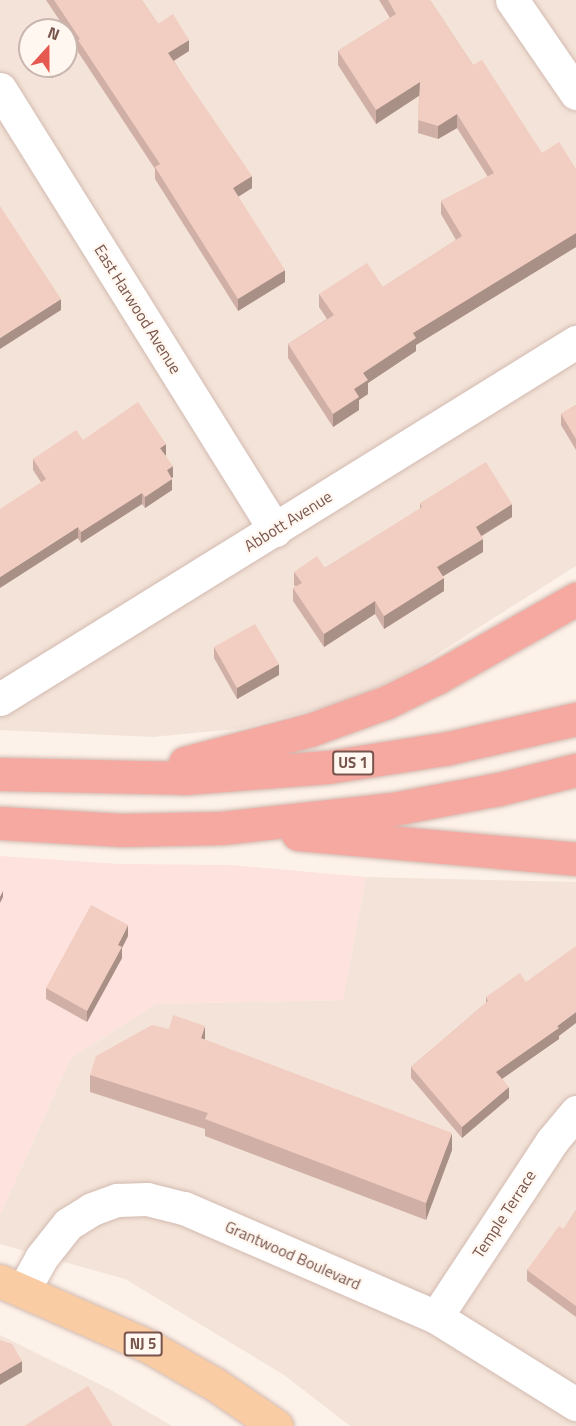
<!DOCTYPE html>
<style>
body{margin:0}
#map{position:relative;width:576px;height:1426px;overflow:hidden;background:#fdf2e9;font-family:"Titillium Web",sans-serif}
div>[style]{position:absolute}
.residential>*{inset:0;background:#f4e3d8}
.commercial>*{inset:0;background:#fde2dd}
.roads{filter:drop-shadow(0 0 2px #d2bab1) drop-shadow(0 0 2px #d2bab1)}
.street>*{height:33px;margin:-16.5px;padding:0 16.5px;transform-origin:16.5px;border-radius:16.5px;background:#fff}
.secondary>*{height:33px;margin:-16.5px;padding:0 16.5px;transform-origin:16.5px;border-radius:16.5px;background:#fff}
.primary>*{height:33px;margin:-16.5px;padding:0 16.5px;transform-origin:16.5px;border-radius:16.5px;background:#facca3}
.highway>*{height:33px;margin:-16.5px;padding:0 16.5px;transform-origin:16.5px;border-radius:16.5px;background:#f6a9a1}
.wall>*{inset:0;background:#d0b0a6}
.shaded-wall>*{inset:0;background:#a99087}
.building>*{inset:0;background:#f2cdc1}
span{translate:-50% -50%;white-space:nowrap;text-align:center;line-height:1.15;-webkit-text-stroke:4.5px #fff7f0;paint-order:stroke}
.shield-label span{padding:2px 4px;background:#fff7f0;border:2px solid;border-radius:4px;-webkit-text-stroke-width:0}
.shield-label{font-size:15px;color:#78554c;font-weight:700}
.street-label{font-size:16px;color:#78554c}
.north{position:absolute;left:18px;top:18px;width:60px;height:60px;box-sizing:border-box;background:#fff7f0;border:2px solid #c9b6ae;border-radius:50%;rotate:21deg;font-size:16px;font-weight:700;line-height:24px;text-align:center;color:#78554c}
.north::after{content:'';display:block;margin:auto;width:21px;height:27px;background:#e65950;clip-path:polygon(50% 0,100% 100%,50% 72%,0 100%)}
</style>
<div id="map">
<div class="residential">
<i style="clip-path:polygon(evenodd,0 0,576px 0,576px 566px,412px 670px,353px 700px,237px 729px,152px 737px,0 730px,0 0,30px 30px,66px 30px,66px 66px,30px 66px,30px 30px)"></i>
<i style="clip-path:polygon(366px 877px,576px 882px,576px 1426px,350px 1426px,284px 1375px,125px 1279px,0 1244px,0 1215px,71px 1058px,156px 1004px,343px 1000px)"></i>
<i style="clip-path:polygon(0 1335px,111px 1390px,172px 1426px,0 1426px)"></i>
</div>
<div class="commercial">
<i style="clip-path:polygon(0 856px,119px 864px,230px 865px,366px 877px,343px 1000px,156px 1004px,71px 1058px,0 1215px)"></i>
</div>
<div class="roads">
<div class="street">
<i style="left:512px;top:0;width:113px;rotate:55.5deg"></i>
<i style="left:0;top:89px;width:520px;rotate:58.05deg"></i>
<i style="left:0;top:699px;width:678px;rotate:-31.79deg"></i>
<i style="left:436px;top:1317px;width:211px;rotate:-56.6deg"></i>
<i style="left:552px;top:1141px;width:38px;rotate:-50deg"></i>
</div>
<div class="secondary">
<i style="left:24px;top:1289px;width:35px;rotate:-61deg"></i>
<i style="left:41px;top:1258px;width:43px;rotate:-51.5deg"></i>
<i style="left:68px;top:1224px;width:28px;rotate:-32deg"></i>
<i style="left:92px;top:1209px;width:27px;rotate:-20deg"></i>
<i style="left:117px;top:1200px;width:30px;rotate:-2deg"></i>
<i style="left:147px;top:1199px;width:38px;rotate:14deg"></i>
<i style="left:184px;top:1208px;width:275px;rotate:23.4deg"></i>
<i style="left:436px;top:1317px;width:165px;rotate:31.9deg"></i>
</div>
<div class="primary">
<i style="left:0;top:1281px;width:164px;rotate:23.7deg"></i>
<i style="left:150px;top:1347px;width:76px;rotate:29.9deg"></i>
<i style="left:216px;top:1385px;width:73px;rotate:34.3deg"></i>
</div>
<div class="highway">
<i style="left:185px;top:763px;width:129px;rotate:-14.8deg"></i>
<i style="left:310px;top:730px;width:82px;rotate:-20deg"></i>
<i style="left:387px;top:702px;width:57px;rotate:-26.1deg"></i>
<i style="left:438px;top:677px;width:159px;rotate:-29.5deg"></i>
<i style="left:0;top:774px;width:185px;rotate:1.2deg"></i>
<i style="left:185px;top:778px;width:143px;rotate:-4.4deg"></i>
<i style="left:328px;top:767px;width:122px;rotate:-8.9deg"></i>
<i style="left:449px;top:748px;width:130px;rotate:-12.9deg"></i>
<i style="left:0;top:823px;width:122px;rotate:3.3deg"></i>
<i style="left:122px;top:830px;width:99px;rotate:-1.2deg"></i>
<i style="left:221px;top:828px;width:173px;rotate:-6.3deg"></i>
<i style="left:393px;top:809px;width:108px;rotate:-10.7deg"></i>
<i style="left:499px;top:789px;width:79px;rotate:-13.9deg"></i>
<i style="left:298px;top:834px;width:279px;rotate:5.1deg"></i>
</div>
</div>
<div class="wall">
<i style="clip-path:polygon(46px 0,142px 0,158px 24px,189px 51px,174px 61px,252px 188px,238px 197px,285px 282px,238px 311px,155px 179px,155px 169px,78px 52px,78px 48px)"></i>
<i style="clip-path:polygon(379px 0,430px 0,473px 65px,542px 153px,576px 169px,576px 247px,416px 345px,416px 351px,368px 383px,368px 394px,359px 400px,359px 410px,333px 427px,288px 358px,288px 344px,327px 319px,319px 307px,319px 294px,383px 287px,456px 240px,441px 214px,441px 201px,488px 177px,457px 128px,438px 139px,418px 133px,419px 96px,376px 124px,338px 65px,338px 51px,390px 18px)"></i>
<i style="clip-path:polygon(576px 405px,576px 450px,561px 425px,561px 414px)"></i>
<i style="clip-path:polygon(83px 440px,166px 455px,165px 456px,173px 477px,171px 478px,172px 490px,145px 508px,142px 504px,81px 543px,33px 470px,33px 459px)"></i>
<i style="clip-path:polygon(420px 503px,512px 517px,482px 536px,483px 552px,442px 576px,444px 591px,384px 629px,375px 614px,324px 647px,293px 601px,293px 588px,296px 587px,294px 585px,294px 572px,325px 568px,333px 563px,420px 509px)"></i>
<i style="clip-path:polygon(214px 647px,279px 675px,237px 699px,214px 658px)"></i>
<i style="clip-path:polygon(128px 936px,122px 948px,122px 958px,87px 1022px,46px 999px,46px 988px)"></i>
<i style="clip-path:polygon(526px 982px,559px 1036px,559px 1039px,502px 1079px,509px 1098px,462px 1138px,411px 1078px,411px 1067px,486px 1003px,486px 997px)"></i>
<i style="clip-path:polygon(205px 1040px,452px 1150px,426px 1220px,205px 1136px,205px 1129px,90px 1092px,90px 1075px)"></i>
<i style="clip-path:polygon(576px 1210px,576px 1317px,527px 1281px,527px 1270px,564px 1229px)"></i>
</div>
<div class="shaded-wall">
<i style="clip-path:polygon(189px 40px,189px 51px,168px 64px,168px 53px)"></i>
<i style="clip-path:polygon(420px 82px,420px 95px,376px 124px,376px 110px)"></i>
<i style="clip-path:polygon(457px 114px,457px 128px,438px 139px,438px 126px)"></i>
<i style="clip-path:polygon(252px 176px,252px 188px,233px 200px,233px 188px)"></i>
<i style="clip-path:polygon(576px 233px,576px 247px,416px 345px,416px 351px,368px 383px,368px 394px,359px 400px,359px 410px,333px 427px,333px 414px,354px 389px,363px 373px,413px 333px)"></i>
<i style="clip-path:polygon(285px 270px,285px 282px,238px 311px,238px 299px)"></i>
<i style="clip-path:polygon(61px 299px,61px 310px,0 349px,0 338px)"></i>
<i style="clip-path:polygon(166px 444px,166px 455px,160px 459px,160px 448px)"></i>
<i style="clip-path:polygon(173px 466px,173px 477px,167px 481px,167px 470px)"></i>
<i style="clip-path:polygon(172px 479px,172px 490px,145px 508px,145px 497px)"></i>
<i style="clip-path:polygon(142px 493px,142px 504px,81px 543px,81px 532px)"></i>
<i style="clip-path:polygon(512px 504px,512px 517px,476px 539px,476px 527px)"></i>
<i style="clip-path:polygon(78px 527px,78px 538px,0 588px,0 577px)"></i>
<i style="clip-path:polygon(483px 539px,483px 552px,437px 580px,437px 567px)"></i>
<i style="clip-path:polygon(444px 578px,444px 591px,384px 629px,384px 616px)"></i>
<i style="clip-path:polygon(375px 601px,375px 614px,324px 647px,324px 634px)"></i>
<i style="clip-path:polygon(279px 664px,279px 675px,237px 699px,237px 688px)"></i>
<i style="clip-path:polygon(3px 891px,3px 897px,0 903px,0 897px)"></i>
<i style="clip-path:polygon(128px 925px,128px 936px,122px 948px,122px 958px,87px 1022px,87px 1011px,118px 945px)"></i>
<i style="clip-path:polygon(576px 1012px,576px 1023px,559px 1036px,559px 1039px,496px 1083px,496px 1072px)"></i>
<i style="clip-path:polygon(205px 1026px,205px 1043px,201px 1038px)"></i>
<i style="clip-path:polygon(509px 1087px,509px 1098px,462px 1138px,462px 1127px)"></i>
<i style="clip-path:polygon(452px 1133px,452px 1150px,426px 1220px,426px 1203px)"></i>
<i style="clip-path:polygon(22px 1361px,22px 1372px,0 1385px,0 1374px)"></i>
</div>
<div class="building">
<i style="clip-path:polygon(54px 0,142px 0,158px 24px,173px 14px,189px 40px,168px 53px,252px 176px,233px 188px,285px 270px,238px 299px,155px 167px,160px 164px,78px 40px,80px 39px)"></i>
<i style="clip-path:polygon(388px 0,430px 0,473px 65px,482px 60px,542px 153px,559px 142px,576px 169px,576px 233px,413px 333px,416px 338px,363px 373px,368px 380px,354px 389px,359px 397px,333px 414px,288px 344px,334px 315px,319px 294px,367px 263px,383px 287px,462px 236px,441px 201px,494px 173px,457px 114px,438px 126px,418px 120px,420px 82px,376px 110px,338px 51px,396px 14px)"></i>
<i style="clip-path:polygon(0 206px,61px 299px,0 338px)"></i>
<i style="clip-path:polygon(138px 402px,166px 444px,160px 448px,173px 466px,167px 470px,172px 479px,145px 497px,142px 493px,81px 532px,78px 527px,0 577px,0 509px,46px 479px,33px 459px,76px 430px,83px 440px)"></i>
<i style="clip-path:polygon(576px 405px,576px 439px,561px 414px)"></i>
<i style="clip-path:polygon(486px 462px,512px 504px,476px 527px,483px 539px,437px 567px,444px 578px,384px 616px,375px 601px,324px 634px,293px 588px,302px 583px,294px 572px,317px 556px,325px 568px,333px 563px,422px 507px,420px 503px)"></i>
<i style="clip-path:polygon(255px 624px,279px 664px,237px 688px,214px 647px)"></i>
<i style="clip-path:polygon(91px 905px,128px 925px,118px 945px,122px 947px,87px 1011px,46px 988px)"></i>
<i style="clip-path:polygon(576px 946px,576px 1012px,557px 1026px,559px 1028px,496px 1072px,509px 1087px,462px 1127px,411px 1067px,488px 1001px,486px 997px,520px 973px,526px 982px)"></i>
<i style="clip-path:polygon(173px 1015px,205px 1026px,201px 1038px,452px 1133px,426px 1203px,205px 1119px,208px 1113px,90px 1075px,96px 1056px,152px 1025px,169px 1029px)"></i>
<i style="clip-path:polygon(576px 1210px,576px 1306px,527px 1270px,559px 1226px,564px 1229px)"></i>
<i style="clip-path:polygon(0 1340px,12px 1344px,22px 1361px,0 1374px)"></i>
<i style="clip-path:polygon(88px 1386px,113px 1426px,24px 1426px)"></i>
</div>
<div class="shield-label">
<span style="left:353px;top:763px">US 1</span>
<span style="left:143px;top:1344px">NJ 5</span>
</div>
<div class="street-label">
<span style="left:138px;top:309px;rotate:58deg">East Harwood Avenue</span>
<span style="left:288px;top:521px;rotate:-32deg">Abbott Avenue</span>
<span style="left:504px;top:1214px;rotate:-57deg">Temple Terrace</span>
<span style="left:293px;top:1255px;rotate:24deg">Grantwood Boulevard</span>
</div>
<div class="north">N</div>
</div>
